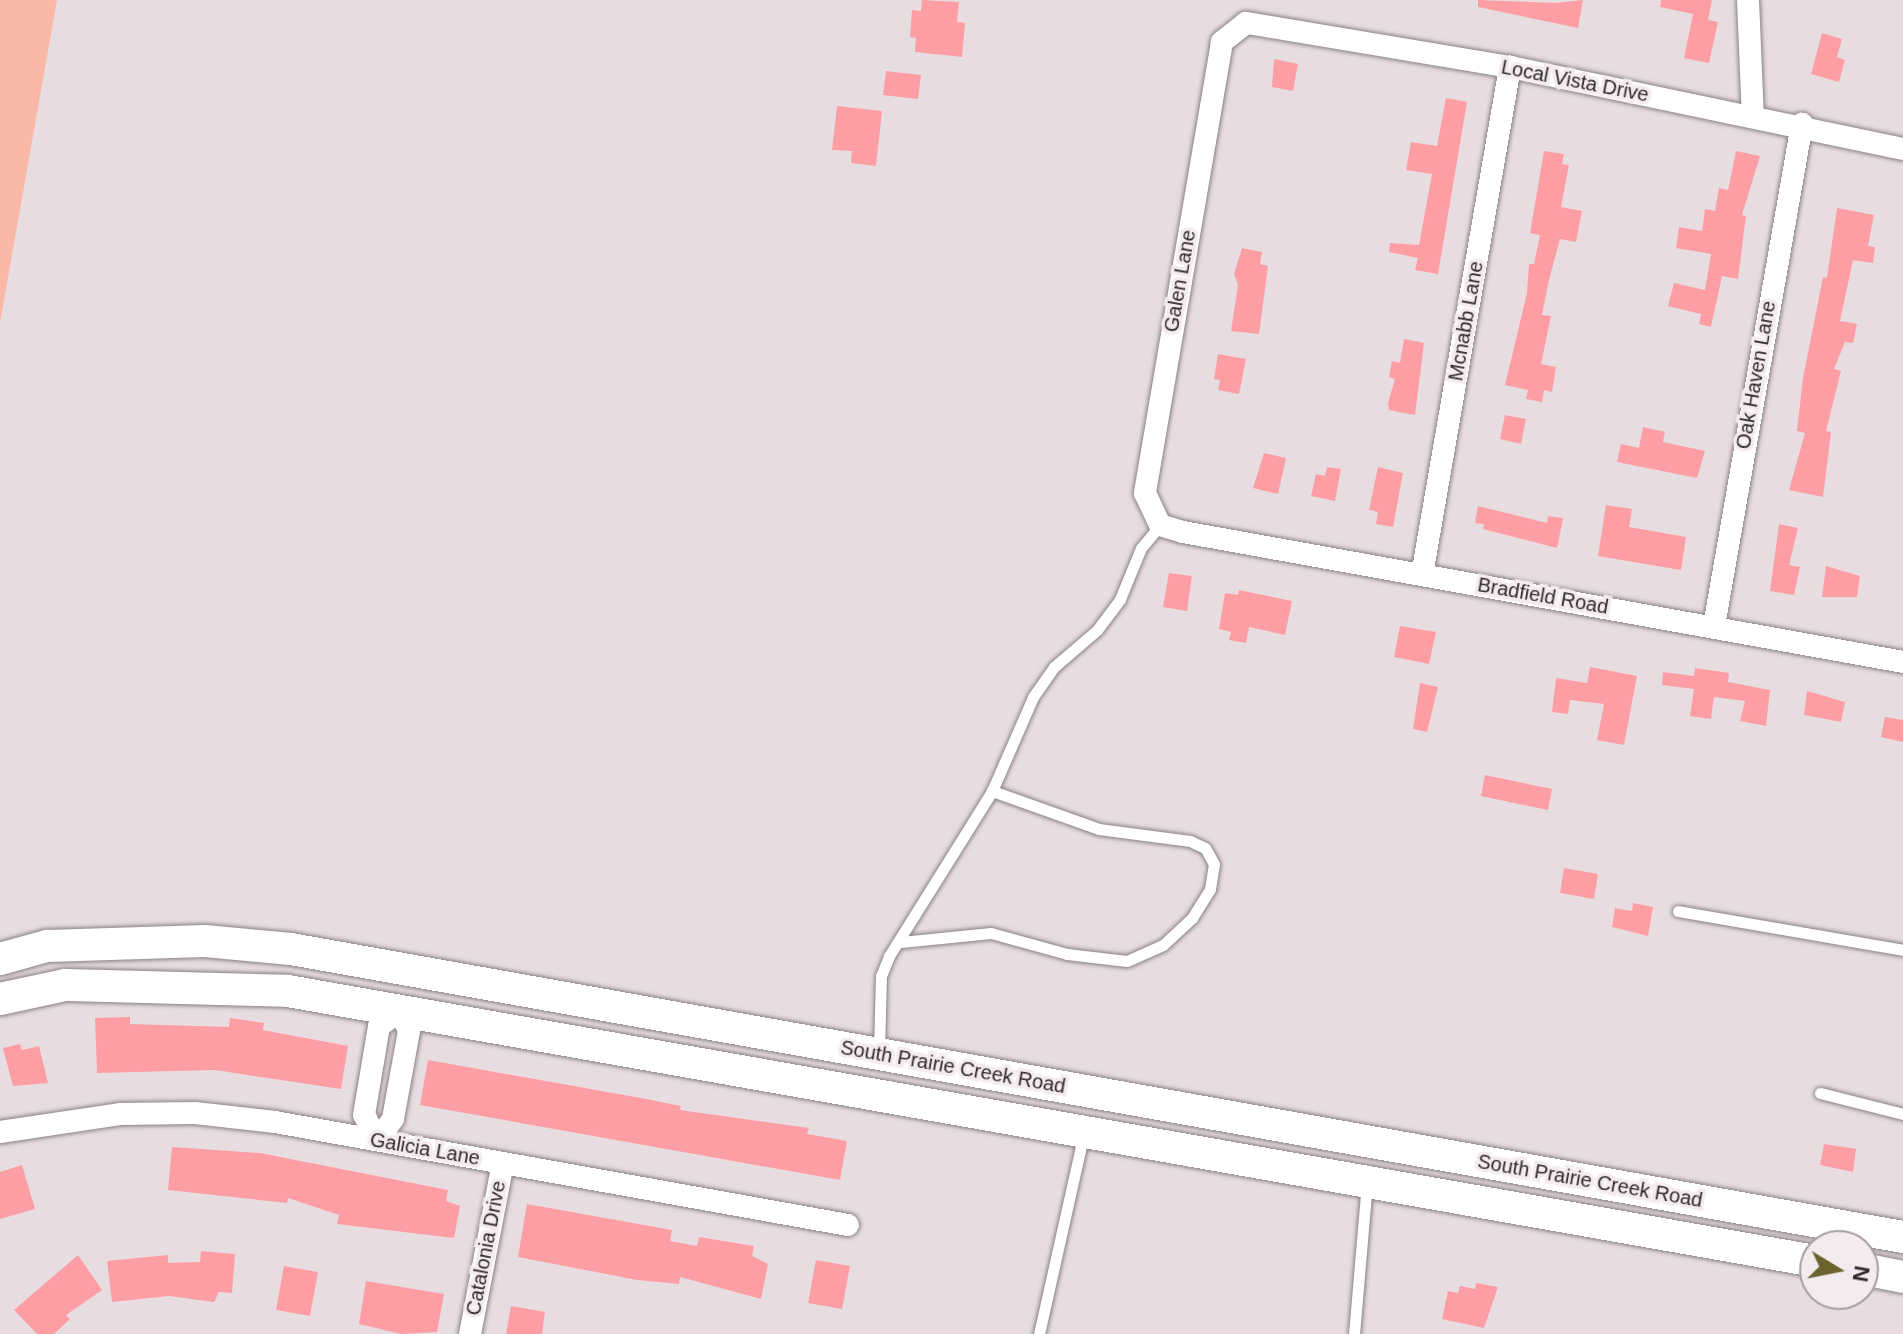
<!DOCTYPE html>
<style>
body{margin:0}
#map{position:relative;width:1903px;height:1334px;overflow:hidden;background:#e7dde1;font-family:Helvetica,sans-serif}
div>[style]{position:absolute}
.green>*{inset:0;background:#fab9a7}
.building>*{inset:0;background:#fd9ea5}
.roads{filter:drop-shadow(0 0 2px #8a8184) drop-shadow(0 0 2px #8a8184)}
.service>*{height:11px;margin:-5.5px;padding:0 5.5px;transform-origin:5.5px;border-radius:5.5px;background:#fff}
.minor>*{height:22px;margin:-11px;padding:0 11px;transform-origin:11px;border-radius:11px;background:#fff}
.secondary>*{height:32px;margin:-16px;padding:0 16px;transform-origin:16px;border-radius:16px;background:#fff}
span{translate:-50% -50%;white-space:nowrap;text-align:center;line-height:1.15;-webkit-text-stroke:7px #f4ebee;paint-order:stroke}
.street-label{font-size:20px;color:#2d2a2b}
.north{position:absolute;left:1799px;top:1230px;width:80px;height:80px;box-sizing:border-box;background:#f4ebee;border:2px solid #a49ea0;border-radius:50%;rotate:100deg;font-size:22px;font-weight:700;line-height:32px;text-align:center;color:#2d2a2b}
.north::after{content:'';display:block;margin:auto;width:28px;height:36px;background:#6d6330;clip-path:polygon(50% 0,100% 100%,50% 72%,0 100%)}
</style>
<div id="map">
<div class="green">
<i style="clip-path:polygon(0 0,57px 0,0 323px)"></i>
</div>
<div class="building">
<i style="clip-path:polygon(922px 0,959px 2px,957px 22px,965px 23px,962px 57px,915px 52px,916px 38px,910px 37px,912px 10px,921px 11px)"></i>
<i style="clip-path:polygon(1478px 0,1557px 3px,1583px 0,1578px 28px,1478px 7px)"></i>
<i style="clip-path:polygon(1661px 0,1712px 0,1708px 20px,1718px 22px,1709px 63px,1684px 58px,1693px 14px,1660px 7px)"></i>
<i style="clip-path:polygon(1822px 33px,1842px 39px,1837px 57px,1845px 60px,1839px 82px,1811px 74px)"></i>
<i style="clip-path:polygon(1274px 59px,1298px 64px,1293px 91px,1272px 87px)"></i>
<i style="clip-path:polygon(886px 71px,921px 75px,918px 99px,883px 95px)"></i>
<i style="clip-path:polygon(1446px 98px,1467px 102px,1438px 274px,1415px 270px,1418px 258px,1389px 252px,1390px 243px,1419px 245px,1432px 174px,1406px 170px,1411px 142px,1437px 146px)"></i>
<i style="clip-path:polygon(837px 106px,882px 111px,876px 166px,851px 163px,852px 151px,832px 150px)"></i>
<i style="clip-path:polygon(1544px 151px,1564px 154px,1562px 164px,1569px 165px,1561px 207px,1582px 211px,1576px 242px,1560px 239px,1549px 280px,1542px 315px,1551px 316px,1541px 364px,1556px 367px,1552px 392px,1544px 390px,1542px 402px,1526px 399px,1528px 390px,1505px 385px,1527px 293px,1529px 264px,1534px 264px,1540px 235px,1530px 233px)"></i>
<i style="clip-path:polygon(1736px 151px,1760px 156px,1742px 215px,1746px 216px,1738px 279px,1722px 276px,1711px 327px,1699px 324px,1701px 314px,1668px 306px,1674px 283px,1705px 290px,1711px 254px,1676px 248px,1679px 227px,1702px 231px,1705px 209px,1715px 211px,1719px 188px,1728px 190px)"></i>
<i style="clip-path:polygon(1837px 208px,1874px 215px,1868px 246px,1875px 247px,1873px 263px,1853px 260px,1840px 321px,1857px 324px,1853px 343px,1845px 342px,1834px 369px,1841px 371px,1826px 431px,1831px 432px,1823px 497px,1789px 490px,1805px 433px,1797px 431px,1803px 378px,1823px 277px,1827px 278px)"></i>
<i style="clip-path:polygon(1242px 248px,1262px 252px,1260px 264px,1268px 266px,1259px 334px,1231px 331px,1238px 285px,1234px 274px)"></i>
<i style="clip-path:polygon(1404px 339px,1424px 343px,1415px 415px,1389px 410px,1388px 403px,1395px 379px,1389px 377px,1392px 361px,1400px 363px)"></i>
<i style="clip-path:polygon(1218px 354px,1246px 359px,1239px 394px,1218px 390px,1220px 380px,1214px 379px)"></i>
<i style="clip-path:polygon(1505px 415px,1526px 419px,1521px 444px,1500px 439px)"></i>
<i style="clip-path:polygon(1643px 427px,1665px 432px,1663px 442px,1705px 451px,1697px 478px,1617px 462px,1621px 444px,1639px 448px)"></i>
<i style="clip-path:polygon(1264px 453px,1286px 458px,1278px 494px,1253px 488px)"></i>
<i style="clip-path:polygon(1327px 467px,1341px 469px,1335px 501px,1311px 496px,1316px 474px,1325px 476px)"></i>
<i style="clip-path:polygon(1378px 467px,1403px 473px,1393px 527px,1376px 524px,1378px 512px,1369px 510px)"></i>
<i style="clip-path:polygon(1606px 505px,1632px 509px,1629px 527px,1686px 537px,1681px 570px,1598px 556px)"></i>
<i style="clip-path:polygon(1478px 506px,1547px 523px,1548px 516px,1563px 518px,1557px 548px,1483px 529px,1484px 524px,1475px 523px)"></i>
<i style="clip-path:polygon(1779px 524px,1798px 528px,1789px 565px,1800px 567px,1794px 595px,1770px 591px)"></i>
<i style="clip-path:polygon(1826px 566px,1860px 576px,1857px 597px,1822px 597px)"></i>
<i style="clip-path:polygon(1169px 573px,1192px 576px,1187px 611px,1163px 607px)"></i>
<i style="clip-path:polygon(1239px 590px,1292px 601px,1285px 635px,1249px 627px,1246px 643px,1229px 640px,1231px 632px,1219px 629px,1225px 593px,1238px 595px)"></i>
<i style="clip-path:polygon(1400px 626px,1436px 632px,1429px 664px,1394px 657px)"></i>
<i style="clip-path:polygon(1590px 667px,1637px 676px,1624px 745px,1597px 740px,1604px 704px,1570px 700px,1568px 714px,1552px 712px,1556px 678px,1587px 683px)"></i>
<i style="clip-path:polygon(1695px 668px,1729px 673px,1728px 682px,1770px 690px,1766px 726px,1740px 721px,1745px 701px,1714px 697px,1711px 719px,1690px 716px,1694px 689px,1662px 685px,1663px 672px,1694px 676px)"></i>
<i style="clip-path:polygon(1420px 683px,1438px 687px,1427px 732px,1413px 729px)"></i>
<i style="clip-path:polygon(1807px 691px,1845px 702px,1841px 722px,1804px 715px)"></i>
<i style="clip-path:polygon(1885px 717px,1903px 720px,1903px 742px,1881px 737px)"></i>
<i style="clip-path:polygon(1485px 775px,1552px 789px,1548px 810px,1481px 796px)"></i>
<i style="clip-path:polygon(1564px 868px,1598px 874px,1594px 899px,1560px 893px)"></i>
<i style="clip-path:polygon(1633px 903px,1653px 907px,1648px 936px,1612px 927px,1615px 908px,1632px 911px)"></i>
<i style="clip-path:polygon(130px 1017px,130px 1024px,229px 1027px,230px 1018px,264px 1023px,263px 1030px,348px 1046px,341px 1089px,215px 1070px,97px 1073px,95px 1018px)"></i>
<i style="clip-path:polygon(20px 1044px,22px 1050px,39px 1046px,48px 1083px,13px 1086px,3px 1048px)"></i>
<i style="clip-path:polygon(428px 1060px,641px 1098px,681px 1106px,680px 1110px,809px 1128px,807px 1134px,847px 1141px,840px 1180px,420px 1105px)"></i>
<i style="clip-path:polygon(1824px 1144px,1856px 1149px,1853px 1172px,1820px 1165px)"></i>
<i style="clip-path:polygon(172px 1147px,260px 1153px,448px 1190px,446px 1201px,460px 1206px,454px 1238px,337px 1224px,339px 1215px,288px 1198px,287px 1203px,168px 1190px)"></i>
<i style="clip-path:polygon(22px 1165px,35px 1209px,0 1219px,0 1172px)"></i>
<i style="clip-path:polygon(527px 1204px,672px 1230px,670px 1241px,697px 1246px,699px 1237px,754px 1246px,752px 1256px,768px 1264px,761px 1299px,680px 1277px,679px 1284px,637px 1280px,518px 1257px)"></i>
<i style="clip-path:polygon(201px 1251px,235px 1254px,232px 1293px,219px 1292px,214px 1302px,169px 1296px,112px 1302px,107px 1261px,168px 1255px,168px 1263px,200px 1262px)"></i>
<i style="clip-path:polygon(78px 1255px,102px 1290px,66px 1315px,70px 1319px,54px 1334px,37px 1334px,14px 1310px)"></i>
<i style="clip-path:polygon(816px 1260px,850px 1266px,842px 1309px,808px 1303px)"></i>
<i style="clip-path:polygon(284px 1266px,318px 1272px,310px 1316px,276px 1310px)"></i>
<i style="clip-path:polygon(366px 1281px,444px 1294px,437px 1332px,401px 1334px,359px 1324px)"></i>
<i style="clip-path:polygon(1476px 1283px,1498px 1287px,1484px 1328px,1442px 1319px,1448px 1291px,1458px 1293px,1460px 1286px,1475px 1289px)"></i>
<i style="clip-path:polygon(511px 1306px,545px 1312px,542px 1334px,506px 1334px)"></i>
</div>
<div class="roads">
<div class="service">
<i style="left:1678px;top:911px;width:228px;rotate:9.8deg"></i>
<i style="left:901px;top:942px;width:90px;rotate:-5.7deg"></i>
<i style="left:991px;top:933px;width:79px;rotate:15.4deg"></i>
<i style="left:1067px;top:954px;width:60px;rotate:6.7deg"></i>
<i style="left:1127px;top:961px;width:39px;rotate:-24deg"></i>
<i style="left:1163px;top:945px;width:40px;rotate:-43deg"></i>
<i style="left:1192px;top:918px;width:34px;rotate:-58deg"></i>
<i style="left:1210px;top:889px;width:25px;rotate:-81deg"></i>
<i style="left:1214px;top:864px;width:18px;rotate:-119deg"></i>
<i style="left:1205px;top:848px;width:17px;rotate:-155deg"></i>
<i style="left:1190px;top:841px;width:92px;rotate:-172.5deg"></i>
<i style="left:1099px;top:829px;width:114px;rotate:-160.4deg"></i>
<i style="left:879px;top:1051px;width:75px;rotate:-88.5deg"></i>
<i style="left:881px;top:976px;width:22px;rotate:-68deg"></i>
<i style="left:889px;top:956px;width:195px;rotate:-58deg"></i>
<i style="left:992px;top:791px;width:103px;rotate:-66.4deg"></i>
<i style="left:1033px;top:697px;width:37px;rotate:-55deg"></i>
<i style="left:1054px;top:667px;width:57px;rotate:-40.7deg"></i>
<i style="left:1097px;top:630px;width:39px;rotate:-53deg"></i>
<i style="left:1120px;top:599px;width:55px;rotate:-67.6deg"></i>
<i style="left:1141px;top:548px;width:30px;rotate:-50deg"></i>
<i style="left:1820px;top:1093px;width:86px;rotate:14.2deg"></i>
<i style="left:1039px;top:1334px;width:206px;rotate:-77.4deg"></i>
<i style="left:1354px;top:1334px;width:152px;rotate:-85.1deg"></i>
</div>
<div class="minor">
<i style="left:1748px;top:0;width:117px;rotate:87.6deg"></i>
<i style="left:1903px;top:149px;width:401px;rotate:-168.2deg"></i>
<i style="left:1510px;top:67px;width:268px;rotate:-170.5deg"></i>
<i style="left:1246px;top:23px;width:31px;rotate:142deg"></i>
<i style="left:1222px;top:42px;width:458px;rotate:99.7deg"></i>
<i style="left:1145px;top:493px;width:35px;rotate:65deg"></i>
<i style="left:1160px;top:525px;width:24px;rotate:17deg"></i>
<i style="left:1183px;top:532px;width:732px;rotate:10.23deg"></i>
<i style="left:1422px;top:575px;width:516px;rotate:-80.17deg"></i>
<i style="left:1714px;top:626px;width:510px;rotate:-80.06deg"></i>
<i style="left:400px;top:1011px;width:22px;rotate:66deg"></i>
<i style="left:409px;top:1031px;width:89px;rotate:100.3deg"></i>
<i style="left:393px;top:1119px;width:26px;rotate:127deg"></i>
<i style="left:377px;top:1140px;width:28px;rotate:-117deg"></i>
<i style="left:364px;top:1115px;width:90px;rotate:-80.4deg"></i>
<i style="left:379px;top:1026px;width:26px;rotate:-36deg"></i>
<i style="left:0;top:1132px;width:121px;rotate:-8.5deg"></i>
<i style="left:120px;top:1114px;width:75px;rotate:-0.8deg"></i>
<i style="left:195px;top:1113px;width:81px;rotate:6.4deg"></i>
<i style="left:275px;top:1122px;width:582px;rotate:10.19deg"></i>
<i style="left:470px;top:1334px;width:174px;rotate:-79.1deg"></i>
</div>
<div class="secondary">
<i style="left:0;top:959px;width:49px;rotate:-15.5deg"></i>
<i style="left:47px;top:946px;width:158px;rotate:-1.8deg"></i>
<i style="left:205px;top:941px;width:86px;rotate:5.3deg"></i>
<i style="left:291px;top:949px;width:1638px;rotate:10.13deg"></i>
<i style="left:0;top:999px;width:66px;rotate:-12.2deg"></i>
<i style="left:65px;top:985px;width:223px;rotate:1.5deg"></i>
<i style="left:288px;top:991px;width:1551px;rotate:10.03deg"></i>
<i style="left:1863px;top:1269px;width:41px;rotate:11.3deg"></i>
</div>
</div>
<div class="street-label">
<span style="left:1575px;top:81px;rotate:11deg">Local Vista Drive</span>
<span style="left:1180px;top:281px;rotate:-80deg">Galen Lane</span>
<span style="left:1466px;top:321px;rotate:-80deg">Mcnabb Lane</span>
<span style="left:1756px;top:375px;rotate:-80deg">Oak Haven Lane</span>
<span style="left:1543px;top:596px;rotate:10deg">Bradfield Road</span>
<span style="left:953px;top:1067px;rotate:10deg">South Prairie Creek Road</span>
<span style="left:425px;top:1149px;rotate:10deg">Galicia Lane</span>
<span style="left:1590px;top:1181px;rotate:10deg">South Prairie Creek Road</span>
<span style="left:486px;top:1248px;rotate:-79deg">Catalonia Drive</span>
</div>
<div class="north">N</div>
</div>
